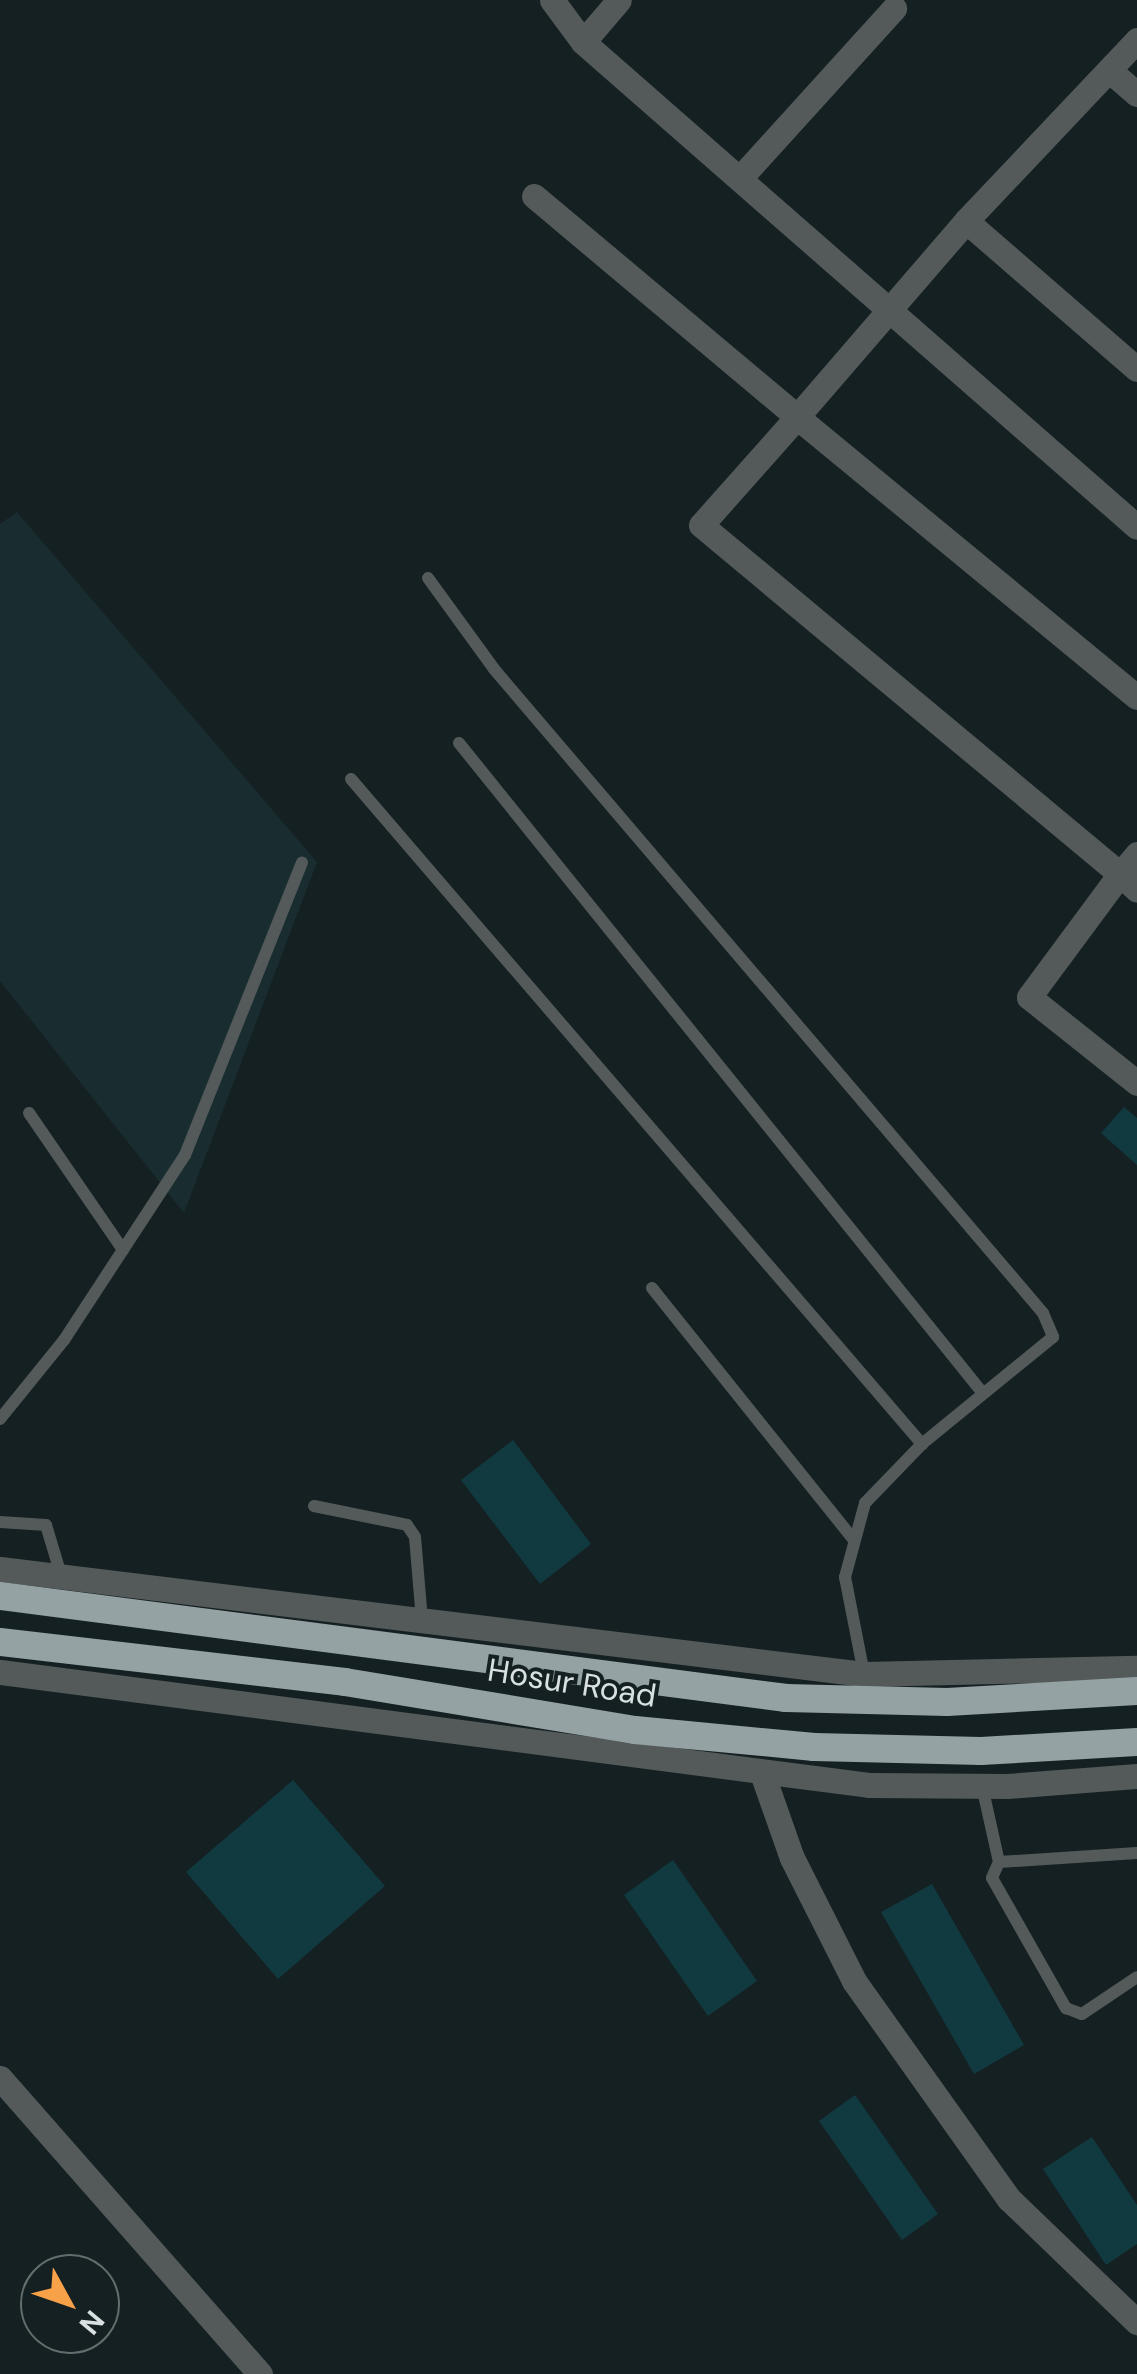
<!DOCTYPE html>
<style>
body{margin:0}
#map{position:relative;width:1137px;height:2374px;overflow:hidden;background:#152022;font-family:"DM Sans",sans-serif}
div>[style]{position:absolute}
.built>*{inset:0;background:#192d30}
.building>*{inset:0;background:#113a40}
.service>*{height:12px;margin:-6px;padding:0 6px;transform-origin:6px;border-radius:6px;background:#545a5a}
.minor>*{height:25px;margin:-12.5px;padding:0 12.5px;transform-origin:12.5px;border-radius:12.5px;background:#545a5a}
.tertiary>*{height:25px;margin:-12.5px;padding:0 12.5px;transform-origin:12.5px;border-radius:12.5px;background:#545a5a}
.trunk>*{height:28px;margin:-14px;padding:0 14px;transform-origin:14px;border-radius:14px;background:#94a2a4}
span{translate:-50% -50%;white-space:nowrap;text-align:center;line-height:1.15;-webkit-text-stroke:8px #152022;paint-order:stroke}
.street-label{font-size:32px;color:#d8e0e1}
.north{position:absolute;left:20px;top:2254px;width:100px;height:100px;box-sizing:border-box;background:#152022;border:2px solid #636d6e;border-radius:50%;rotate:130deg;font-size:28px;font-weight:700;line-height:40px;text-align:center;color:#d8e0e1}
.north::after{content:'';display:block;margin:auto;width:35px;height:45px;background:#f7a149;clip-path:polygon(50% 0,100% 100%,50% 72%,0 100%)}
</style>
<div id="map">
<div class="built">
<i style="clip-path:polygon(17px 512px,317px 862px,184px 1213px,0 981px,0 524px)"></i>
</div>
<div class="building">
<i style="clip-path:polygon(1124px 1107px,1137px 1118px,1137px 1165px,1101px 1133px)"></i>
<i style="clip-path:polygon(513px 1440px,591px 1544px,540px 1584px,461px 1480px)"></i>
<i style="clip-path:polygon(293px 1780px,385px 1886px,278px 1979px,186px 1872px)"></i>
<i style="clip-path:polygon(673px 1860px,757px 1981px,708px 2016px,624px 1895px)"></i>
<i style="clip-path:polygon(932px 1884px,1024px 2045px,974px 2074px,881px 1912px)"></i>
<i style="clip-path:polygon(855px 2095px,938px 2214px,902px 2240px,819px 2121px)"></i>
<i style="clip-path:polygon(1092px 2137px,1137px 2205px,1137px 2244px,1106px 2265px,1043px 2169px)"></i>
</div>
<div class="service">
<i style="left:428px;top:578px;width:112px;rotate:54deg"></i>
<i style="left:494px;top:669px;width:846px;rotate:49.55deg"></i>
<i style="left:1043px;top:1313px;width:26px;rotate:67deg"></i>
<i style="left:1053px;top:1337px;width:169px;rotate:140.8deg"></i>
<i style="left:922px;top:1444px;width:82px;rotate:134deg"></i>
<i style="left:865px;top:1503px;width:77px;rotate:105.1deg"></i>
<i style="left:845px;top:1577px;width:99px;rotate:78.9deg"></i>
<i style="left:459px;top:743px;width:834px;rotate:51.14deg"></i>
<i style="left:351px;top:779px;width:877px;rotate:49.35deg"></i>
<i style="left:29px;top:1113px;width:166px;rotate:55.5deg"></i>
<i style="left:652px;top:1288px;width:320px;rotate:51.3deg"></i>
<i style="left:0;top:1419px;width:102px;rotate:-51deg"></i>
<i style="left:64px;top:1340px;width:221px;rotate:-56.8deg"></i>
<i style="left:185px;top:1155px;width:315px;rotate:-68.2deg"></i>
<i style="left:314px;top:1506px;width:95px;rotate:11.5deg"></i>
<i style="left:407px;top:1525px;width:14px;rotate:56deg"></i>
<i style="left:415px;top:1537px;width:84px;rotate:85.2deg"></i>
<i style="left:0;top:1522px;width:46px;rotate:3.7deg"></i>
<i style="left:46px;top:1525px;width:52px;rotate:73.3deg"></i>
<i style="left:982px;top:1786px;width:78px;rotate:77.4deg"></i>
<i style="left:999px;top:1862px;width:17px;rotate:114deg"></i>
<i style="left:992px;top:1878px;width:150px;rotate:60.4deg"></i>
<i style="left:1066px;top:2008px;width:17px;rotate:21deg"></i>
<i style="left:1082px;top:2014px;width:66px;rotate:-33.9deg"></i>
<i style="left:999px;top:1862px;width:138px;rotate:-3.7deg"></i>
</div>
<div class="minor">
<i style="left:552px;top:0;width:52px;rotate:53.6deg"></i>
<i style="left:583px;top:42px;width:736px;rotate:41.2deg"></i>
<i style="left:1137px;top:40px;width:249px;rotate:133.4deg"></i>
<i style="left:966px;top:221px;width:259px;rotate:130.8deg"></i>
<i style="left:797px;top:417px;width:440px;rotate:39.5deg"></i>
<i style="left:583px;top:42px;width:55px;rotate:-49.4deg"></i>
<i style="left:1109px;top:70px;width:37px;rotate:41deg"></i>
<i style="left:741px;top:177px;width:228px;rotate:-47.8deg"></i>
<i style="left:534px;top:196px;width:344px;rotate:40deg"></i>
<i style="left:797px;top:417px;width:144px;rotate:131.6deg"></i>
<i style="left:701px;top:525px;width:545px;rotate:39.79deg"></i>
<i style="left:1120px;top:874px;width:153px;rotate:126.5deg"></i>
<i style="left:1029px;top:997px;width:138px;rotate:38.5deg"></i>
<i style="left:966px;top:221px;width:226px;rotate:40.9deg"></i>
<i style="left:1137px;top:854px;width:26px;rotate:130deg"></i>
<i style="left:1120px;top:874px;width:23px;rotate:43deg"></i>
<i style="left:762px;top:1773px;width:90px;rotate:70.6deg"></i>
<i style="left:792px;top:1858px;width:138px;rotate:63.2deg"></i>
<i style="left:854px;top:1981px;width:267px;rotate:54.6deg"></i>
<i style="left:1009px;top:2199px;width:178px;rotate:43.9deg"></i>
<i style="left:0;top:2078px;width:394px;rotate:48.7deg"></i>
</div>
<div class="tertiary">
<i style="left:0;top:1569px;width:870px;rotate:6.93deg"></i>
<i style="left:864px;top:1674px;width:273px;rotate:-1.3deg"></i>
<i style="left:0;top:1672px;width:876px;rotate:7.41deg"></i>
<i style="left:869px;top:1785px;width:138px;rotate:0.4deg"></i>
<i style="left:1007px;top:1786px;width:130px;rotate:-4.4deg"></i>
</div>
<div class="trunk">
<i style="left:0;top:1596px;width:793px;rotate:7.39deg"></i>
<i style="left:786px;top:1698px;width:161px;rotate:1.4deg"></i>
<i style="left:947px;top:1702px;width:190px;rotate:-3.3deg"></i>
<i style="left:0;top:1642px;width:347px;rotate:6.6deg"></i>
<i style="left:345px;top:1682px;width:294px;rotate:9.4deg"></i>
<i style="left:635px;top:1730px;width:180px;rotate:5.4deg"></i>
<i style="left:814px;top:1747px;width:167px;rotate:1.4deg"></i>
<i style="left:981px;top:1751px;width:156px;rotate:-3.3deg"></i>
</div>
<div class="street-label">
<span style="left:572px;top:1683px;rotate:9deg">Hosur Road</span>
</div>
<div class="north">N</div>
</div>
